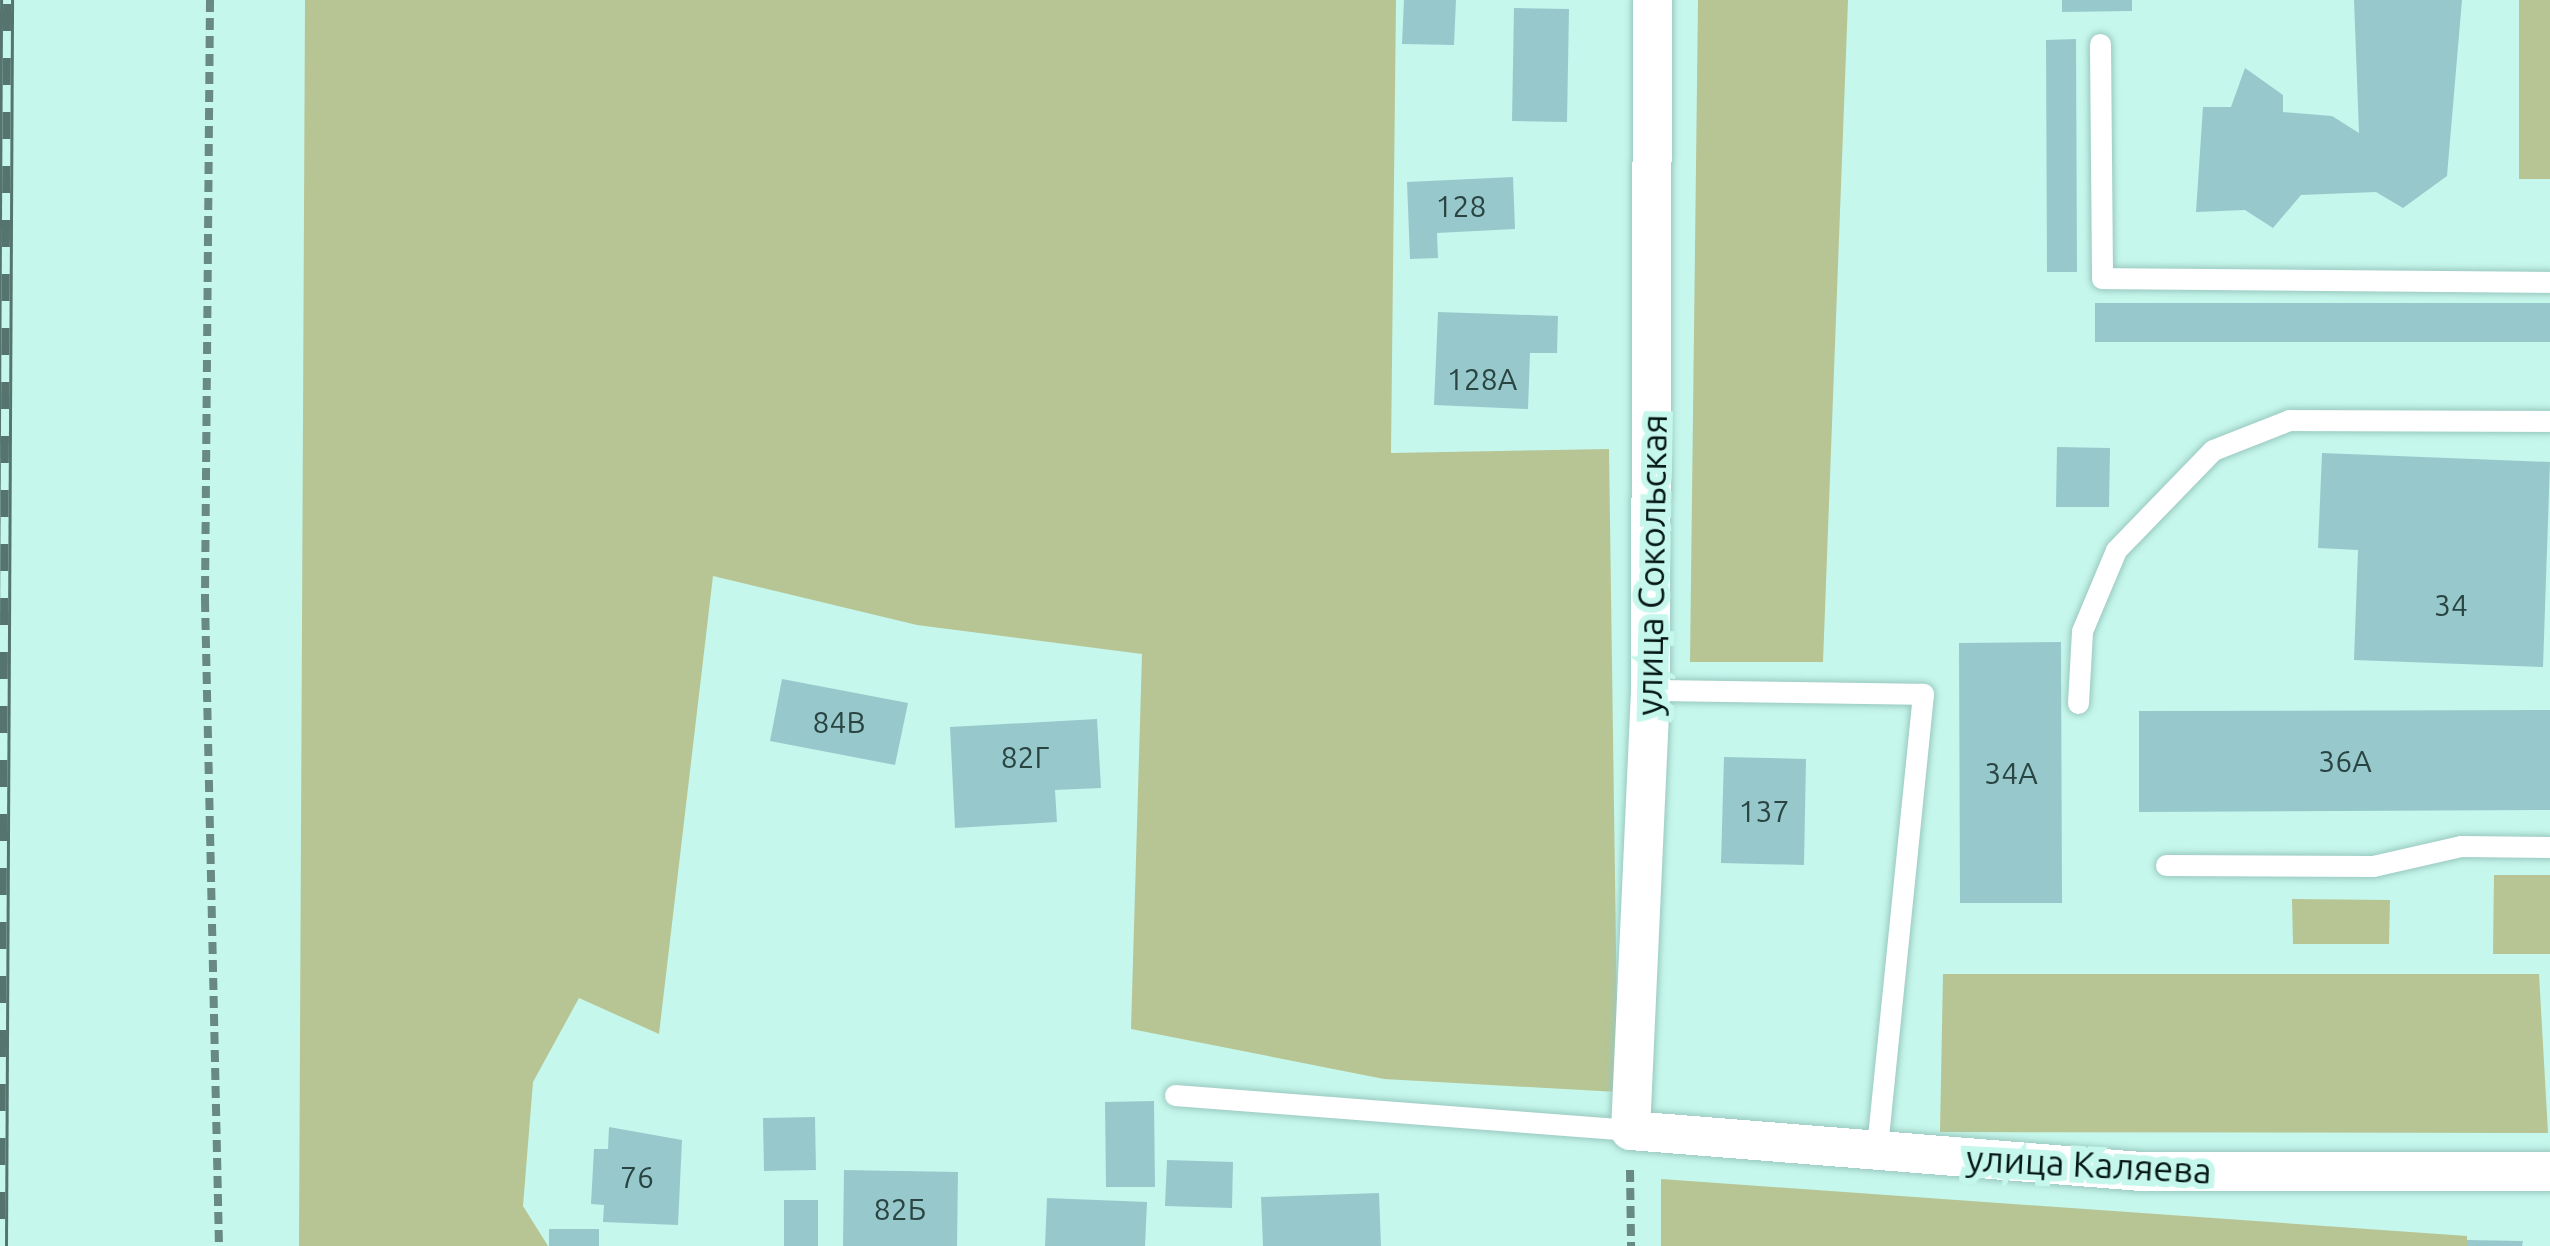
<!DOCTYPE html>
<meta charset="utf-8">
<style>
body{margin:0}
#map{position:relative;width:2550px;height:1246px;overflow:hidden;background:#c6f7ec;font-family:Ubuntu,sans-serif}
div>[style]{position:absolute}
.green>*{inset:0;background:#b7c595}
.building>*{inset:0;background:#97c9cc}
.path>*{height:8px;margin-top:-4px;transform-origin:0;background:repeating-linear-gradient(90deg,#688a82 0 12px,transparent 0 18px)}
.roads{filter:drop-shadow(0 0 3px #99c8bf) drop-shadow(0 0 3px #99c8bf)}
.service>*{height:21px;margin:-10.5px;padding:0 10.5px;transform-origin:10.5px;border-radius:10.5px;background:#fff}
.minor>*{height:39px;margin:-19.5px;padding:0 19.5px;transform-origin:19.5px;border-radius:19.5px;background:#fff}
.rail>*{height:14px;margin-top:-7px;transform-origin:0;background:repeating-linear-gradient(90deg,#c6f7ec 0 27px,#54746d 0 54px);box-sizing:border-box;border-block:3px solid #54746d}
span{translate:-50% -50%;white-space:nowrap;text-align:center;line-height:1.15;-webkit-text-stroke:12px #c6f7ec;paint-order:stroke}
.number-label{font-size:30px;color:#2a4442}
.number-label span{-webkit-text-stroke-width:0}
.street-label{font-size:36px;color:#051814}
</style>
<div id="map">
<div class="green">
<i style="clip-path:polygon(305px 0,1396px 0,1391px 453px,1609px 449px,1618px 1092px,1384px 1079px,1131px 1029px,1142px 654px,917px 625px,713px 576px,659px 1034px,579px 998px,533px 1082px,523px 1206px,548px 1246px,299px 1246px)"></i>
<i style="clip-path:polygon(1698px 0,1848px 0,1823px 662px,1690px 662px)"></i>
<i style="clip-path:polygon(2519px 0,2550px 0,2550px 179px,2519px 179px)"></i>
<i style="clip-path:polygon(2494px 875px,2550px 875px,2550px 954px,2493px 954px)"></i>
<i style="clip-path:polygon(2292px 899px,2390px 900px,2389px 944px,2293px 944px)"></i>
<i style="clip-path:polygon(1943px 974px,2539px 974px,2548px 1133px,1940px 1132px)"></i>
<i style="clip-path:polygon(1661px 1179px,2467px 1236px,2467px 1246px,1661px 1246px)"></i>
</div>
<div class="building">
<i style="clip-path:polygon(1404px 0,1456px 0,1454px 45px,1402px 44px)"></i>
<i style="clip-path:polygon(2062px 0,2132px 0,2132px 11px,2062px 12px)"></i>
<i style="clip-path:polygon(2354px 0,2462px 0,2447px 176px,2403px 208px,2376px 192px,2301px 195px,2273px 228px,2245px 210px,2196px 212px,2203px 107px,2231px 107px,2245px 68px,2283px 95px,2283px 112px,2332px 116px,2359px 133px)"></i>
<i style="clip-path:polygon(1514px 8px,1569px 9px,1567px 122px,1512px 121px)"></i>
<i style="clip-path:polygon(2076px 39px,2077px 272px,2047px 272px,2046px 40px)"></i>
<i style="clip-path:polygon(1513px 177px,1515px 229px,1437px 233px,1438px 258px,1410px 259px,1407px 182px)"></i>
<i style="clip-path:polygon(2095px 303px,2550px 303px,2550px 342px,2095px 342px)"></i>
<i style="clip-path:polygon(1438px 312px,1558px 316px,1557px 353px,1530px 353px,1528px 409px,1434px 405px)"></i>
<i style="clip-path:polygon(2057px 447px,2110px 448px,2109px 507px,2056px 507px)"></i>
<i style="clip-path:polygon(2322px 453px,2550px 462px,2543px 667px,2354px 660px,2358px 550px,2318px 548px)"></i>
<i style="clip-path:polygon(2061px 642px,2062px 903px,1960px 903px,1959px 643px)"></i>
<i style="clip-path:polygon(782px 679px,908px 703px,895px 765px,770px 741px)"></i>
<i style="clip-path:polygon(2550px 710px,2550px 810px,2139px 812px,2139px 711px)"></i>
<i style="clip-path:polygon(1097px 719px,1101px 788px,1055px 790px,1057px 822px,955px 828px,950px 727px)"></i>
<i style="clip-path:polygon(1724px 757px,1806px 759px,1804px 865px,1721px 863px)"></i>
<i style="clip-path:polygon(1154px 1101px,1155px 1187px,1106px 1187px,1105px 1102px)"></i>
<i style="clip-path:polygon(815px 1117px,816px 1170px,764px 1171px,763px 1118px)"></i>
<i style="clip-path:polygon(609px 1127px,682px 1140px,678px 1225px,603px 1222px,604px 1205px,591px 1204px,594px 1149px,608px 1149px)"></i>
<i style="clip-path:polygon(1167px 1160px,1233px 1162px,1232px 1208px,1165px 1206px)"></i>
<i style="clip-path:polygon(844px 1170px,958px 1172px,957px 1246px,843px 1246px)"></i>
<i style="clip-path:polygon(1379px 1193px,1381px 1246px,1263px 1246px,1261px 1197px)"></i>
<i style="clip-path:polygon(1047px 1198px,1147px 1202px,1145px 1246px,1045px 1246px)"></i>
<i style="clip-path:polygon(784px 1200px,818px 1200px,818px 1246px,784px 1246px)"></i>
<i style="clip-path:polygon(549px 1229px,599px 1229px,599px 1246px,549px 1246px)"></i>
<i style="clip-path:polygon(2467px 1240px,2523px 1241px,2522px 1246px,2467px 1246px)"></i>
</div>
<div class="path">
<i style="left:210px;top:0;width:600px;rotate:90.48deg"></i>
<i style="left:205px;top:600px;width:646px;rotate:88.76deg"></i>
<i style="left:1630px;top:1170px;width:76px;rotate:89.2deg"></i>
</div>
<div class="roads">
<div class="service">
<i style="left:2100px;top:44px;width:234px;rotate:89.5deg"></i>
<i style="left:2102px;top:278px;width:448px;rotate:0.5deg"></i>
<i style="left:1650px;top:690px;width:273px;rotate:0.8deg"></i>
<i style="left:1923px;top:694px;width:461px;rotate:95.8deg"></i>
<i style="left:2078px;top:703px;width:72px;rotate:-86.8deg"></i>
<i style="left:2082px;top:631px;width:88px;rotate:-67.2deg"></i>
<i style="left:2116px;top:550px;width:139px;rotate:-45.9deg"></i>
<i style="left:2213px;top:450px;width:82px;rotate:-21.5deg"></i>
<i style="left:2289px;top:420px;width:261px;rotate:0.2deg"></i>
<i style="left:2166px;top:865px;width:207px;rotate:0.3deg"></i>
<i style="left:2373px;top:866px;width:90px;rotate:-12.8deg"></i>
<i style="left:2461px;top:846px;width:89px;rotate:0.6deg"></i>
<i style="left:1175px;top:1095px;width:456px;rotate:4.4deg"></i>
</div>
<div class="minor">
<i style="left:1652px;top:0;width:690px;rotate:90.17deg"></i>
<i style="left:1650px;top:690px;width:440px;rotate:92.6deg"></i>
<i style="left:1630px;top:1130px;width:513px;rotate:4.59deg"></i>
<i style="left:2141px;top:1171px;width:409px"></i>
</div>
</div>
<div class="rail">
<i style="left:1px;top:1246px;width:1246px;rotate:-89.72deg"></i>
</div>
<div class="number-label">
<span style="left:1461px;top:206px">128</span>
<span style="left:1482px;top:379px">128А</span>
<span style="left:2451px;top:605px">34</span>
<span style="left:839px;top:722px">84В</span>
<span style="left:1025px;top:757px">82Г</span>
<span style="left:2345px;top:761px">36А</span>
<span style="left:2011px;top:773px">34А</span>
<span style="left:1764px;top:811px">137</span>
<span style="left:637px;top:1177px">76</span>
<span style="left:900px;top:1209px">82Б</span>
</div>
<div class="street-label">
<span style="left:1651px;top:565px;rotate:-89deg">улица Сокольская</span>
<span style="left:2089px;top:1164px;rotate:3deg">улица Каляева</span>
</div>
</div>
